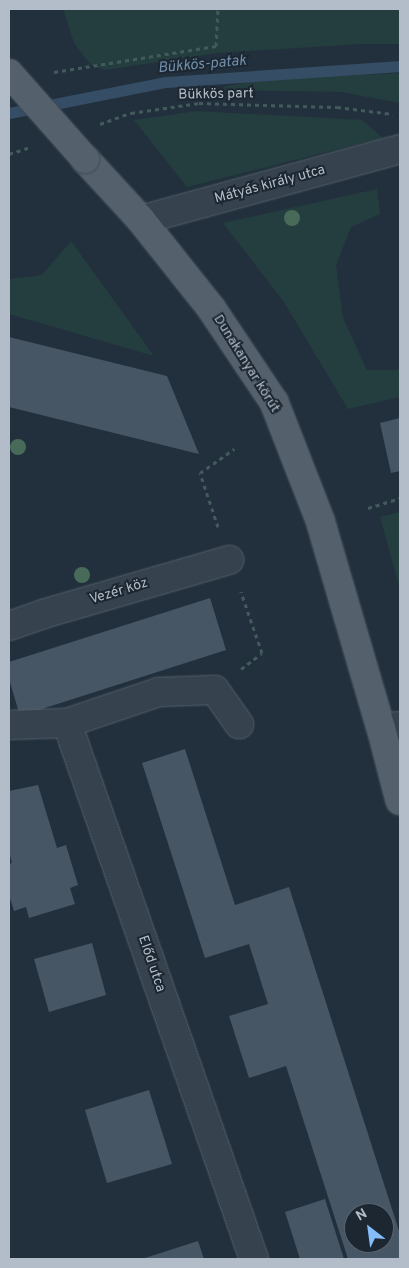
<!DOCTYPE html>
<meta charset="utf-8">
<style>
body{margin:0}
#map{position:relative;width:409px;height:1268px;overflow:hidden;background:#22303d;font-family:Overpass,sans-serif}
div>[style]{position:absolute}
.green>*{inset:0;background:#243d3e}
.stream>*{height:11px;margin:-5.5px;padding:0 5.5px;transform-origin:5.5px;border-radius:5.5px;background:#354d65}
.building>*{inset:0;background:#465664}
.path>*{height:3px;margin-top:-1.5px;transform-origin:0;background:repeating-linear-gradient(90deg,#425a5b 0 4px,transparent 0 8px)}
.roads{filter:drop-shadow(0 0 1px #55606b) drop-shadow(0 0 1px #55606b)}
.street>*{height:28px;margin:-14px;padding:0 14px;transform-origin:14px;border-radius:14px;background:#36424d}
.primary>*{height:28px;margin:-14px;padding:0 14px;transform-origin:14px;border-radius:14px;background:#54616d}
.bridges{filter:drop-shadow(0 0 1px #404b56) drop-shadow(0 0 1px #404b56)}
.primary-bridge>*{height:28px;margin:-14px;padding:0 14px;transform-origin:14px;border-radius:14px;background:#54616d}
.trees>*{width:16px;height:16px;margin:-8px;border-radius:50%;background:#486a58}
span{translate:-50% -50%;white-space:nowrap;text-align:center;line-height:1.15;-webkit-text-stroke:4px #1c2732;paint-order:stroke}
.street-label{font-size:14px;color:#b2bdc9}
.water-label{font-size:15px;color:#7190ad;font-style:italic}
.frame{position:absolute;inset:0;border:10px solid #b2bdc9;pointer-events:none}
.north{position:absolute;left:344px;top:1203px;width:50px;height:50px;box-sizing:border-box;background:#1c2732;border:1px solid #58636e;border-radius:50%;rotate:330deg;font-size:14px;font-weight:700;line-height:20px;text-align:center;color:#b2bdc9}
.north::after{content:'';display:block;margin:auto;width:18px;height:22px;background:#85bdfb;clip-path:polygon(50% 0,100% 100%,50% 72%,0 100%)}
</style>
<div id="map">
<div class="green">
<i style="clip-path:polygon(63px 9px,400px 9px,400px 44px,361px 44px,217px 53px,105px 70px,91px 65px,74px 43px)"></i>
<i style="clip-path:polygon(400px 73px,400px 103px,341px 92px,224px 90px,225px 86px,272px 79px)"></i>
<i style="clip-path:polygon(197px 111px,362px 120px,383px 138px,187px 187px,134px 120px)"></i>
<i style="clip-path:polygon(377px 189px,380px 214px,351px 227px,336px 265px,343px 318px,367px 370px,400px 370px,400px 397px,348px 409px,284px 302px,223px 223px)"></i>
<i style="clip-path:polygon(71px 241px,154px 356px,9px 314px,9px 279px,42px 275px)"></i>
<i style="clip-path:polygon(400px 512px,400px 589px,380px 517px)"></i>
</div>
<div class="stream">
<i style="left:9px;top:113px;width:160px;rotate:-11.2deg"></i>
<i style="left:166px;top:82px;width:235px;rotate:-3.9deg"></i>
</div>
<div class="building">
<i style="clip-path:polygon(9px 337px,167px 376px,199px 454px,9px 407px)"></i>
<i style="clip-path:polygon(400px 418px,400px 471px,391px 473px,380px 423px)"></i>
<i style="clip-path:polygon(210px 598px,226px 650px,20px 716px,9px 679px,9px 662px)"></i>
<i style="clip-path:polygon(evenodd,185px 749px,235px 905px,289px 887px,400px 1234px,400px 1259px,348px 1259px,286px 1066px,249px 1078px,229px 1016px,268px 1004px,249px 944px,205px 958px,142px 763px,185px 749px,354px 1213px,384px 1213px,384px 1243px,354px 1243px,354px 1213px)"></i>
<i style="clip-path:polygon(38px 785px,57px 848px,66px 845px,78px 885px,70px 888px,75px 904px,29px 918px,26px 907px,14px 911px,9px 895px,9px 864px,12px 863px,9px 852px,9px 791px)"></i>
<i style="clip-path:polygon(92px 943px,106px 995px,49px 1012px,34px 959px)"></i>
<i style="clip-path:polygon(149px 1090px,172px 1164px,107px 1183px,85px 1110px)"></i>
<i style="clip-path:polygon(325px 1199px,344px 1259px,300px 1259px,285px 1212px)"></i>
<i style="clip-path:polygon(198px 1241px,204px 1259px,142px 1259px)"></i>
</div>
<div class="path">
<i style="left:54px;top:72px;width:164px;rotate:-9.1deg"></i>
<i style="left:216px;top:46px;width:37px;rotate:-87deg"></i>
<i style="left:100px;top:124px;width:33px;rotate:-20deg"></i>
<i style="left:131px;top:113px;width:69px;rotate:-8.4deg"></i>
<i style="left:199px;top:103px;width:138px;rotate:1.7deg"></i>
<i style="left:337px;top:107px;width:56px;rotate:7.1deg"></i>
<i style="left:9px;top:154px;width:22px;rotate:-18deg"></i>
<i style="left:368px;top:508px;width:34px;rotate:-17deg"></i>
<i style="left:218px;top:527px;width:57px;rotate:-108.4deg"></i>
<i style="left:200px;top:473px;width:42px;rotate:-35.2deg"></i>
<i style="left:241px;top:669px;width:26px;rotate:-37deg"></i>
<i style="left:262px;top:653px;width:65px;rotate:-109deg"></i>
</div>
<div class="roads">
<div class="street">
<i style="left:141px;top:220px;width:269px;rotate:-15.3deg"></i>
<i style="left:9px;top:626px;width:36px;rotate:-19deg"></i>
<i style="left:43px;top:614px;width:194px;rotate:-16.2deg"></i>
<i style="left:67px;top:723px;width:97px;rotate:-18.6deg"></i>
<i style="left:159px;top:692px;width:56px;rotate:-2deg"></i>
<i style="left:215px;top:690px;width:42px;rotate:54.8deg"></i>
<i style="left:9px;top:725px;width:58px;rotate:-2deg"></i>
<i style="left:67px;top:723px;width:568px;rotate:70.77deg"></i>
<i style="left:381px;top:728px;width:19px;rotate:-6deg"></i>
</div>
<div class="primary">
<i style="left:85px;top:159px;width:83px;rotate:47.4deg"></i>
<i style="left:141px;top:220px;width:112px;rotate:51.5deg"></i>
<i style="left:211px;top:308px;width:113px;rotate:56.2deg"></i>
<i style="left:274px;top:402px;width:127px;rotate:68.7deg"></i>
<i style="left:320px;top:520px;width:217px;rotate:73.7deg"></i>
<i style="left:381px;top:728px;width:75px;rotate:75.4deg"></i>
</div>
</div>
<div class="bridges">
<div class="primary-bridge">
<i style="left:9px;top:73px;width:115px;rotate:48.5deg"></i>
</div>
</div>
<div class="trees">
<i style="left:292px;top:218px"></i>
<i style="left:18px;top:447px"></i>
<i style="left:82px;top:575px"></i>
</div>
<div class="street-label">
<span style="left:216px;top:95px;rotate:-1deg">Bükkös part</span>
<span style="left:270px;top:185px;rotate:-15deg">Mátyás király utca</span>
<span style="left:246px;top:364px;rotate:58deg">Dunakanyar körút</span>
<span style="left:119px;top:592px;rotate:-17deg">Vezér köz</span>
<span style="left:151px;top:964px;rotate:71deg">Előd utca</span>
</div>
<div class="water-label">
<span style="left:202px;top:65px;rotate:-5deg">Bükkös-patak</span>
</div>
<div class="frame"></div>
<div class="north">N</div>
</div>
